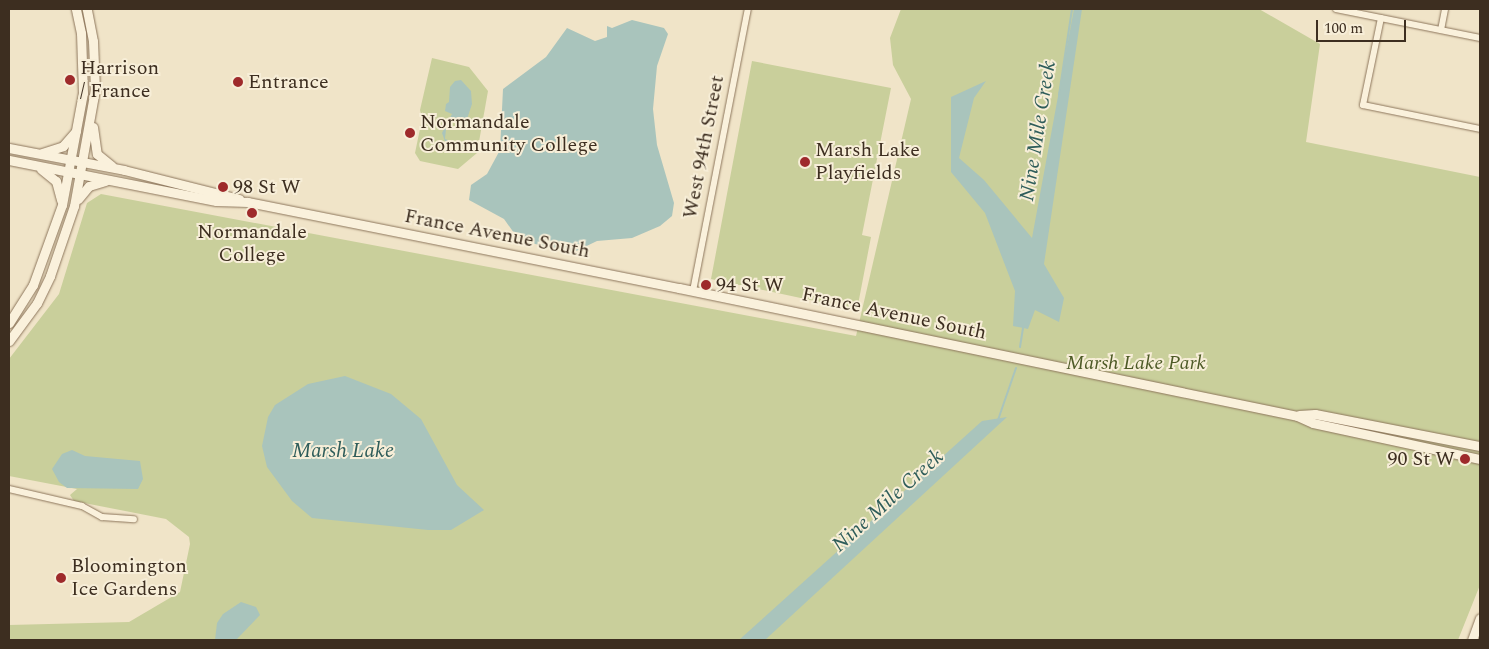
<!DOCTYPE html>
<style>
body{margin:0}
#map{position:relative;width:1489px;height:649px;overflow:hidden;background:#f0e4c8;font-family:Spectral,serif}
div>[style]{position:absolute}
.green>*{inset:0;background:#c9cf9b}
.water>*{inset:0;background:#a9c4bc}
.stream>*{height:2px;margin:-1px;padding:0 1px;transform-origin:1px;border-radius:1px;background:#a9c4bc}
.roads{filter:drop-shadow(0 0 1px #8d765c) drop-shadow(0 0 1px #8d765c)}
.street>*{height:6px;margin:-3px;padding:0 3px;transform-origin:3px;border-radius:3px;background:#faf1dc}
.secondary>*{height:9px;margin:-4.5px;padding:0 4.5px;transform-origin:4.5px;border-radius:4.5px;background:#faf1dc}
.dots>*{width:14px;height:14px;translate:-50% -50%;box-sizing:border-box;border:2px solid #f7eed8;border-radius:50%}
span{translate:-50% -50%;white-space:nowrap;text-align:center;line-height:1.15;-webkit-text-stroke:4px #f7eed8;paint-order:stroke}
.poi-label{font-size:20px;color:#3d2e20}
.left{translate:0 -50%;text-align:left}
.right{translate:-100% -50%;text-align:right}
.street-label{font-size:20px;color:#3d2e20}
.park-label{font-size:20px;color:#4d5a26;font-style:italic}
.water-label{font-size:21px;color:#2f5d5a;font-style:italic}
.frame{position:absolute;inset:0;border:10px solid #3d2e20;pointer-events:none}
.scale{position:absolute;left:1316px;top:20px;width:90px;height:22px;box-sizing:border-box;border:2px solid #3d2e20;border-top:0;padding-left:6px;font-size:15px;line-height:18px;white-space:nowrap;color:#3d2e20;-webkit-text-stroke:4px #f7eed8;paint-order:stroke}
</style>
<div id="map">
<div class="green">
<i style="clip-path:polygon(901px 9px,1259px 9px,1320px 44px,1306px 142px,1480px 177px,1480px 585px,1458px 640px,9px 640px,9px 625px,129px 622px,180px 592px,190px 544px,189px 537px,166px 519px,74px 501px,70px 495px,77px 489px,9px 476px,9px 359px,59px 294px,87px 203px,101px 194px,856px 336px,911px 99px,893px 65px,890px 38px)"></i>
<i style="clip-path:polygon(432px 58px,469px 67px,488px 91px,477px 153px,458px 169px,420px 161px,415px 153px,422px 119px,420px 110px)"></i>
<i style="clip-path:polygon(752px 61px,891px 88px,862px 235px,871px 237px,857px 310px,711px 279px)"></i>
</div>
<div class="water">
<i style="clip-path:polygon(1074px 9px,1082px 9px,1044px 264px,1064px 298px,1059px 322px,1035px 310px,1028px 329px,1013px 326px,1015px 291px,985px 213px,951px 172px,951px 97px,986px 81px,974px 98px,959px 158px,984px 180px,1032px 238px)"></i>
<i style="clip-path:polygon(632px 20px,664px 28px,668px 34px,657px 66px,653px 109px,657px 145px,674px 203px,672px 216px,660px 226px,632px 238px,597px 241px,572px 253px,519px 240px,504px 219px,469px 200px,471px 185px,487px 174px,500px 150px,503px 89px,546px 57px,567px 28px,595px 41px,607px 37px,607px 26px,612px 28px)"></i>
<i style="clip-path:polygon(461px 80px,471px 91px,472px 104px,466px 122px,452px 121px,446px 129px,445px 139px,464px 146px,447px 147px,442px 133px,452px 114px,445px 111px,446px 104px,449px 102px,450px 87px,455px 81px)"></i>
<i style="clip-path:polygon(345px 376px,391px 394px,421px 419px,457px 485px,484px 510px,451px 530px,428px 530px,312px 518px,292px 501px,267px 467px,262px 446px,268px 417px,275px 405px,308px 384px)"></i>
<i style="clip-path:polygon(1007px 417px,765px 640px,739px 640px,982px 421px)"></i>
<i style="clip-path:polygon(72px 450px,85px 456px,140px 461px,143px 479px,138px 489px,67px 488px,59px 482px,52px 469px,62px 454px)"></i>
<i style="clip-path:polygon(241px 602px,256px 607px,260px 615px,236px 640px,215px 640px,217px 623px,223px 614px)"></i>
</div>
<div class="stream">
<i style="left:1059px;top:95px;width:87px;rotate:-81.4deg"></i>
<i style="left:1020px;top:347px;width:20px;rotate:-81deg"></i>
<i style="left:998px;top:420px;width:55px;rotate:-70.9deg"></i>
</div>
<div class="roads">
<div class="street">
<i style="left:1336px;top:9px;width:147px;rotate:11.4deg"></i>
<i style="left:1381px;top:18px;width:89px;rotate:101.7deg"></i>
<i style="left:1363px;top:105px;width:119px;rotate:11.6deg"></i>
<i style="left:1441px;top:30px;width:21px;rotate:-79deg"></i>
<i style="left:693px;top:291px;width:287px;rotate:-79deg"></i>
<i style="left:9px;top:489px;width:75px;rotate:13.1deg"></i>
<i style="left:82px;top:506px;width:23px;rotate:29deg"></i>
<i style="left:102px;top:517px;width:32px;rotate:4deg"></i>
</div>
<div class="secondary">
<i style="left:93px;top:127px;width:27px;rotate:82deg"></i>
<i style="left:97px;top:154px;width:19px;rotate:39deg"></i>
<i style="left:9px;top:148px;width:117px;rotate:10.8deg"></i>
<i style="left:124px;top:170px;width:119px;rotate:14.2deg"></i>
<i style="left:42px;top:153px;width:22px;rotate:-18deg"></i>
<i style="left:63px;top:146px;width:20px;rotate:-49deg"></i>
<i style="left:9px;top:160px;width:211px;rotate:11.2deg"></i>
<i style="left:216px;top:201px;width:32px;rotate:2deg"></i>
<i style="left:248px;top:202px;width:439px;rotate:11.3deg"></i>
<i style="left:679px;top:288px;width:631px;rotate:11.7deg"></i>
<i style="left:1297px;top:416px;width:17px;rotate:24deg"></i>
<i style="left:1313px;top:423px;width:171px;rotate:12.2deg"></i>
<i style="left:41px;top:169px;width:19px;rotate:39deg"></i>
<i style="left:56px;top:181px;width:20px;rotate:75deg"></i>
<i style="left:78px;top:199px;width:17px;rotate:-50deg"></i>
<i style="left:89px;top:186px;width:17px;rotate:-17deg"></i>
<i style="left:9px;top:323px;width:45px;rotate:-57.7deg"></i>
<i style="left:33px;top:285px;width:85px;rotate:-70.1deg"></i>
<i style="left:62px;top:205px;width:114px;rotate:-79.4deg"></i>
<i style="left:83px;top:93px;width:60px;rotate:-91.9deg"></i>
<i style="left:81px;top:33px;width:25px;rotate:-102deg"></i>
<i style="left:9px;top:341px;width:47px;rotate:-53.6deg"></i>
<i style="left:37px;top:303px;width:30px;rotate:-64deg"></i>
<i style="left:50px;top:276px;width:74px;rotate:-71.1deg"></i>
<i style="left:74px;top:206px;width:119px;rotate:-79.8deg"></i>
<i style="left:95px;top:89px;width:48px;rotate:-92.4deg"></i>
<i style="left:93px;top:41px;width:33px;rotate:-101deg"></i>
<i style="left:1299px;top:415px;width:16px;rotate:-4deg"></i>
<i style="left:1315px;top:414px;width:168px;rotate:11deg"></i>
<i style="left:1472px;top:640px;width:23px;rotate:-70deg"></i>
</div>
</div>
<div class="dots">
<i style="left:70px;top:80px;background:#9e2a2b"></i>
<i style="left:238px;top:82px;background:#9e2a2b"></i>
<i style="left:410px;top:133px;background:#9e2a2b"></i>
<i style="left:805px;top:162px;background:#9e2a2b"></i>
<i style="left:223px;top:187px;background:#9e2a2b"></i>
<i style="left:252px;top:213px;background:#9e2a2b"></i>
<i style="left:706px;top:285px;background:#9e2a2b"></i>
<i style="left:1465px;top:459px;background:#9e2a2b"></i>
<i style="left:61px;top:578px;background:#9e2a2b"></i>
</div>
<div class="poi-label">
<span class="left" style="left:80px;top:80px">Harrison<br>/ France</span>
<span class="left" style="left:248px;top:82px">Entrance</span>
<span class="left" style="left:420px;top:134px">Normandale<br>Community College</span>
<span class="left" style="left:815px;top:162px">Marsh Lake<br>Playfields</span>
<span class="left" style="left:233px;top:187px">98 St W</span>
<span style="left:252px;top:244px">Normandale<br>College</span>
<span class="left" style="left:716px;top:285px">94 St W</span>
<span class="right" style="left:1455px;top:459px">90 St W</span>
<span class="left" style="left:71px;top:578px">Bloomington<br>Ice Gardens</span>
</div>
<div class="street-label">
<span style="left:704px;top:147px;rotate:-79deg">West 94th Street</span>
<span style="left:497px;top:234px;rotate:11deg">France Avenue South</span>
<span style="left:894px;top:314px;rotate:12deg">France Avenue South</span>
</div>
<div class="park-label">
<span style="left:1136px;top:363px">Marsh Lake Park</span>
</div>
<div class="water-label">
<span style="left:1038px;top:131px;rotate:-81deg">Nine Mile Creek</span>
<span style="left:343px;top:451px">Marsh Lake</span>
<span style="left:888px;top:501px;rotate:-42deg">Nine Mile Creek</span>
</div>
<div class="frame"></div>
<div class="scale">100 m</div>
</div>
